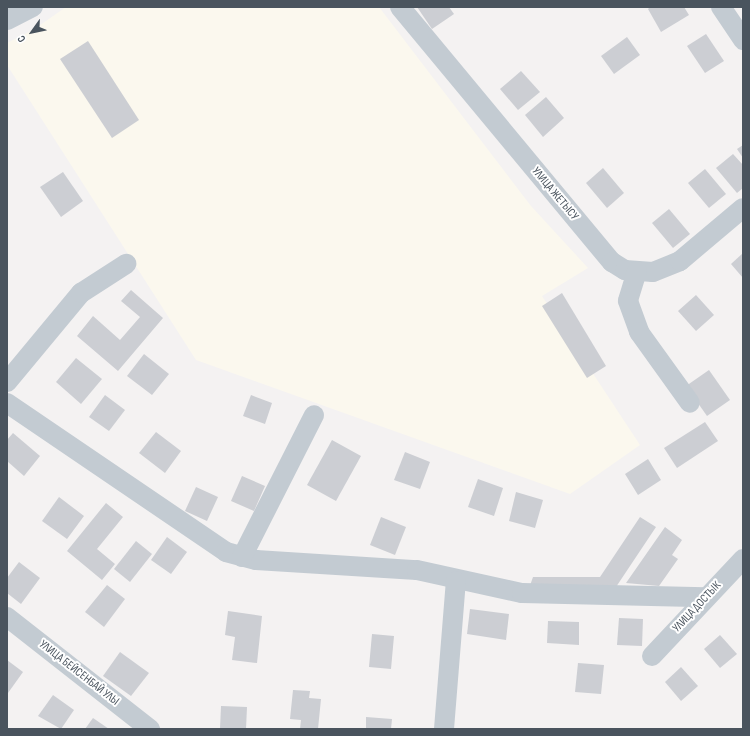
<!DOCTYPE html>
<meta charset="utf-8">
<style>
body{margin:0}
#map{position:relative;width:750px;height:736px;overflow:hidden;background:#f4f2f2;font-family:"Sofia Sans Condensed",sans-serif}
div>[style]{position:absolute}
.commercial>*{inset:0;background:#fbf8ee}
.building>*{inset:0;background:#ccced3}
.minor>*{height:20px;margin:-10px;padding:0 10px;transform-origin:10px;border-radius:10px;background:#c3cbd2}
span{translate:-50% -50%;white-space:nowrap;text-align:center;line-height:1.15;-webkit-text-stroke:4px #fff;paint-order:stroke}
.street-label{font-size:12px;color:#4a545e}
.frame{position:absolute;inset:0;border:8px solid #4a545e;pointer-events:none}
.north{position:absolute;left:12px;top:12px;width:40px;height:40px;-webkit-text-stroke:3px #fff;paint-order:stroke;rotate:237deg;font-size:11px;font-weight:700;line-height:16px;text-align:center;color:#4a545e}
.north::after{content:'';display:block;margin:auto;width:14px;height:18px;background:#4a545e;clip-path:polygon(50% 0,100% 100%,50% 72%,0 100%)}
</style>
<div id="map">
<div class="commercial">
<i style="clip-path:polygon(66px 7px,379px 7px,531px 206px,588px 268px,542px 296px,640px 445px,570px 494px,196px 360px,7px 65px,7px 43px,33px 30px)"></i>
</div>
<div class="building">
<i style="clip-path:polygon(417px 7px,449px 7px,454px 14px,432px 29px)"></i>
<i style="clip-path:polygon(650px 7px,684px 7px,689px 15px,661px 32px,648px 9px)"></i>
<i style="clip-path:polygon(706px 34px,724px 61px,705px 73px,687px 46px)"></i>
<i style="clip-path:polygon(627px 37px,640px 55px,614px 74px,601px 56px)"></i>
<i style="clip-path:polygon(88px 41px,139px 120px,112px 138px,60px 59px)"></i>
<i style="clip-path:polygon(521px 71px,540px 92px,518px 110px,500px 89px)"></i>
<i style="clip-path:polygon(546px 97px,564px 118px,543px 137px,525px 115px)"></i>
<i style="clip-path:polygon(743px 145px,743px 158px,737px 149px)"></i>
<i style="clip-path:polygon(733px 154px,743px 165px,743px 188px,737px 193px,716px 168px)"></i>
<i style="clip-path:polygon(603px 168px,624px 193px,607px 208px,586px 183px)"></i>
<i style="clip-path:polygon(705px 169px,726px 194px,709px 208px,688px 183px)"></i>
<i style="clip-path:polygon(63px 172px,83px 201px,61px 217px,40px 187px)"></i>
<i style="clip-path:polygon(669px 209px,690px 234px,673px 248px,652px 223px)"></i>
<i style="clip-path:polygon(743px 253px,743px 278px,731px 264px)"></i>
<i style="clip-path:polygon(131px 290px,163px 318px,118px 371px,77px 336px,93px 316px,120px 340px,140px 317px,121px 301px)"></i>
<i style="clip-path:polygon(562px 293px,606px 366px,587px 378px,542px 306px)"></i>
<i style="clip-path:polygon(696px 295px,714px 315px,696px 331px,678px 311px)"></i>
<i style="clip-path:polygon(144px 354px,169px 374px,152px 395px,127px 376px)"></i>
<i style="clip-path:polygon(76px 358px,102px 379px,81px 404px,56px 382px)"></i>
<i style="clip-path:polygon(709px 370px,730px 400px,707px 416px,686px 386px)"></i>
<i style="clip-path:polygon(105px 395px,125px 410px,109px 431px,89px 417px)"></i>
<i style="clip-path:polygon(251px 395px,272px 403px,265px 424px,243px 416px)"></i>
<i style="clip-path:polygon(705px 422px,718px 441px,677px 468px,664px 448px)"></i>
<i style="clip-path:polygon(156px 432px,181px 451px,165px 473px,139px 453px)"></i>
<i style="clip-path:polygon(13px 433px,40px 456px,24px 476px,7px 461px,7px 440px)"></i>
<i style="clip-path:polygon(332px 440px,361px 456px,336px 501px,307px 485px)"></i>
<i style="clip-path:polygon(405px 452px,430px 462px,420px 489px,394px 480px)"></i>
<i style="clip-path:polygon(648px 459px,661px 480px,638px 495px,625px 474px)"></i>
<i style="clip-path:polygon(242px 476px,265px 486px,254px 511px,231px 501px)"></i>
<i style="clip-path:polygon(478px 479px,503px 488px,494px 516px,468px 507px)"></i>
<i style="clip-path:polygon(196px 487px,218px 497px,207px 521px,185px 511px)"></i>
<i style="clip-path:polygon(516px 492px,543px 500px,535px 528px,509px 521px)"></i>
<i style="clip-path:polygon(59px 497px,84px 516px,67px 539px,42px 521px)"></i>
<i style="clip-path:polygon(106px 503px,123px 517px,97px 549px,115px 564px,102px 580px,67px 551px)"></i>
<i style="clip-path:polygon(381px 517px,406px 527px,395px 555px,370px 545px)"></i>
<i style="clip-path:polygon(640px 517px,656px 527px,612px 593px,527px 594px,533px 577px,600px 577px)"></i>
<i style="clip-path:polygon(665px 527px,682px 540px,672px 555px,678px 559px,659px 586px,626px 583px)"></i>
<i style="clip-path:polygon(167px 537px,187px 552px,171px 574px,151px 560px)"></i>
<i style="clip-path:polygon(136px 541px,152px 554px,130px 582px,114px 569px)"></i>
<i style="clip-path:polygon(19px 562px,40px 578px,21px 604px,7px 593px,7px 578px)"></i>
<i style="clip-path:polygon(107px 585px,125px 599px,104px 627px,85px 612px)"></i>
<i style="clip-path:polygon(470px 609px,509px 614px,506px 640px,467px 634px)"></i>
<i style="clip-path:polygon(228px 611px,262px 616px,257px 663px,232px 660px,235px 637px,225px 635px)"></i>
<i style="clip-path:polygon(619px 618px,643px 619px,642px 646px,617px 645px)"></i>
<i style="clip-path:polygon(548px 621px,579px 622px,579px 645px,547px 643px)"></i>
<i style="clip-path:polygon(372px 634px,394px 636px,391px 669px,369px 667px)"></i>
<i style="clip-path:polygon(720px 635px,737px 654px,720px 668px,704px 649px)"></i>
<i style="clip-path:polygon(120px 652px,149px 673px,131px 696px,103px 676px)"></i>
<i style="clip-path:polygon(7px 660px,23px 672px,8px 693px,7px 692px)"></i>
<i style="clip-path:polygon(578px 663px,604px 665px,601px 694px,575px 692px)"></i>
<i style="clip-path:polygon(681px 667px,698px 686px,681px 701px,665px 682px)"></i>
<i style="clip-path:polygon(293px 690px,310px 691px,309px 698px,321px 699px,318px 729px,300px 729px,301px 720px,290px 719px)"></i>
<i style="clip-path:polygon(53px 695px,74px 710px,61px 729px,38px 716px)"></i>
<i style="clip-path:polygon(221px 706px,247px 707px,246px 729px,220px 729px)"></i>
<i style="clip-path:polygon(366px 717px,392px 719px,391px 729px,366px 729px)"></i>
<i style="clip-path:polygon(93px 718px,109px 729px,85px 729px)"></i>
</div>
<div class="minor">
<i style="left:400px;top:7px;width:332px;rotate:50.3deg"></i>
<i style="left:612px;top:262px;width:15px;rotate:32deg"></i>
<i style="left:625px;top:270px;width:28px;rotate:4deg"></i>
<i style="left:653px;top:272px;width:29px;rotate:-22deg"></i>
<i style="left:680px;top:261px;width:82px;rotate:-40.1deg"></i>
<i style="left:721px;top:7px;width:40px;rotate:56deg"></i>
<i style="left:7px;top:20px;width:29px;rotate:-27deg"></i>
<i style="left:637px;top:271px;width:31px;rotate:107deg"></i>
<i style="left:628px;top:301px;width:33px;rotate:70deg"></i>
<i style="left:639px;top:332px;width:87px;rotate:54.3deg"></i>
<i style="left:7px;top:382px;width:116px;rotate:-50.3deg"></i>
<i style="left:81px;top:293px;width:54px;rotate:-32.8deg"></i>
<i style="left:7px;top:403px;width:265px;rotate:34.2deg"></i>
<i style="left:226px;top:552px;width:31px;rotate:15deg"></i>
<i style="left:256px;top:560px;width:161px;rotate:3.6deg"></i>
<i style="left:417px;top:570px;width:107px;rotate:12.4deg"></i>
<i style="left:522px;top:593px;width:183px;rotate:1.3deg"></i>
<i style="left:242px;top:557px;width:159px;rotate:-63.1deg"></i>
<i style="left:7px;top:617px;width:182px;rotate:38.1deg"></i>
<i style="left:652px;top:656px;width:133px;rotate:-46.8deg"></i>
<i style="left:444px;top:729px;width:148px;rotate:-85.4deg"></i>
</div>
<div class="street-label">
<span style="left:555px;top:194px;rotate:50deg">УЛИЦА ЖЕТЫСУ</span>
<span style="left:697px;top:607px;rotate:-47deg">УЛИЦА ДОСТЫК</span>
<span style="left:79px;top:673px;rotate:38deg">УЛИЦА БЕЙСЕНБАЙ УЛЫ</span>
</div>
<div class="frame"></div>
<div class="north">С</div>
</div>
